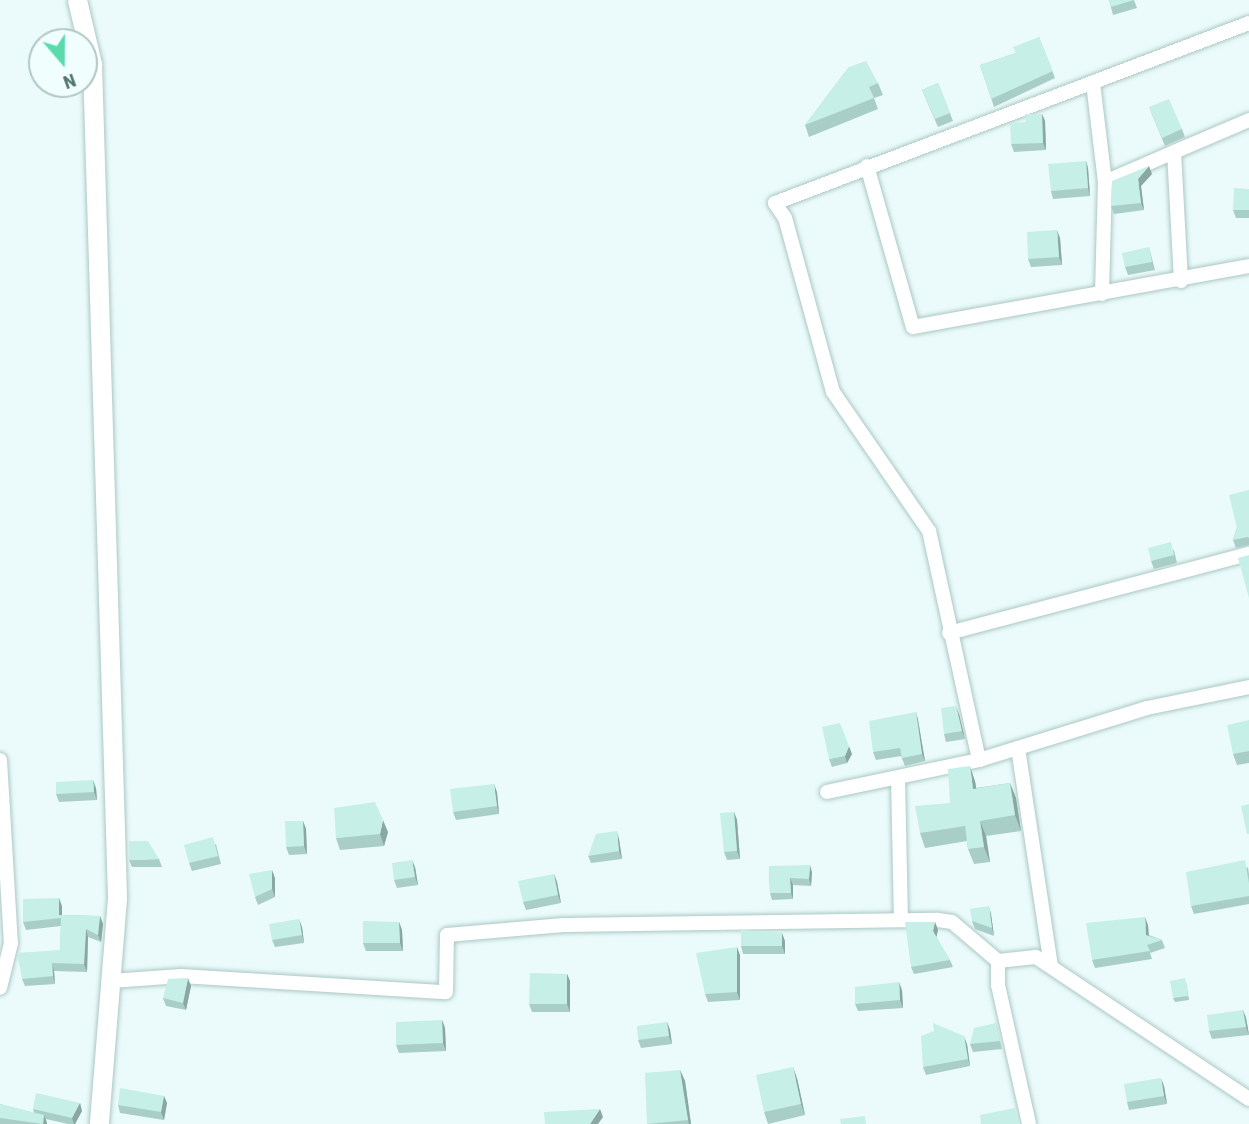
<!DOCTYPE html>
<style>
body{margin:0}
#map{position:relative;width:1249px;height:1124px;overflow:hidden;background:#ebfbfb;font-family:"Roboto Condensed",sans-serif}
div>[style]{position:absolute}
.roads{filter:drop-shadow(0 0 2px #abc8c4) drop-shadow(0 0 2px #abc8c4)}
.minor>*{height:14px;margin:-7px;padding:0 7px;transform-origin:7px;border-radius:7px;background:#fff}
.tertiary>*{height:19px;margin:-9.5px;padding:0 9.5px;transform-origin:9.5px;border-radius:9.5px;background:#fff}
.wall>*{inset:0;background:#a9cec7}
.shaded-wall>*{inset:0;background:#8aa7a2}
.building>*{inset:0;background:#c5efe7}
span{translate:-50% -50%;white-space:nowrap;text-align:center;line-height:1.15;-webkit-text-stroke:6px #f1fefe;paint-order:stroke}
.north{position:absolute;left:28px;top:28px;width:70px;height:70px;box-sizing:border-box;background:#f1fefe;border:2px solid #b0c7c4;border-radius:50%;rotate:160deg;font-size:19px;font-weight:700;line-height:28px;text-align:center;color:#4f756c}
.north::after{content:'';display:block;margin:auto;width:24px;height:32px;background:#5bdbac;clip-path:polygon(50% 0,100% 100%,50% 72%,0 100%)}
</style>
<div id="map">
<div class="roads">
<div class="minor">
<i style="left:1093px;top:83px;width:100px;rotate:83.1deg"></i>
<i style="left:867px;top:166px;width:167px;rotate:74.1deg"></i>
<i style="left:913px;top:327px;width:341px;rotate:-10.3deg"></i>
<i style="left:1181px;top:281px;width:129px;rotate:-93.1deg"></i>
<i style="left:1174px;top:152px;width:82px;rotate:-23.1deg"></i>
<i style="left:1102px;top:294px;width:112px;rotate:-88.5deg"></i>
<i style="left:1105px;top:182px;width:75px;rotate:-23.5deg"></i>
<i style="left:949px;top:633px;width:310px;rotate:-14.8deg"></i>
<i style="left:1018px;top:748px;width:220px;rotate:81.4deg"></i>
<i style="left:0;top:760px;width:183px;rotate:86.6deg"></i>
<i style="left:11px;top:943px;width:46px;rotate:103.7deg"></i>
<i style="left:979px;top:760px;width:234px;rotate:-102.3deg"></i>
<i style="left:929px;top:531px;width:169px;rotate:-124.6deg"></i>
<i style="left:833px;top:392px;width:180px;rotate:-105.4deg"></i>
<i style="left:785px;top:218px;width:18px;rotate:-124deg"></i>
<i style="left:775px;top:203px;width:507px;rotate:-20.79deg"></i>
<i style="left:898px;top:778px;width:142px;rotate:88.8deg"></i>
<i style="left:827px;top:792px;width:155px;rotate:-11.9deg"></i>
<i style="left:979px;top:760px;width:176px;rotate:-17.2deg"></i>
<i style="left:1147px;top:708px;width:104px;rotate:-11.6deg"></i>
<i style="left:998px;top:961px;width:24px;rotate:90deg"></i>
<i style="left:998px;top:985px;width:142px;rotate:77.4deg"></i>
<i style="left:111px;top:981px;width:70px;rotate:-4.1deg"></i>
<i style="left:181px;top:976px;width:265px;rotate:3.5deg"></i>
<i style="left:446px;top:992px;width:57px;rotate:-89deg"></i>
<i style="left:447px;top:935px;width:117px;rotate:-4.9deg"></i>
<i style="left:564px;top:925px;width:374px;rotate:-0.8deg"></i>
<i style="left:938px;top:920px;width:14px;rotate:8deg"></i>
<i style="left:952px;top:922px;width:60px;rotate:40.3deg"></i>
<i style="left:998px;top:961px;width:38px;rotate:-6deg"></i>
<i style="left:1036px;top:957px;width:256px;rotate:33.7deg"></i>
</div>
<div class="tertiary">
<i style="left:77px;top:0;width:66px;rotate:76.8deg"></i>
<i style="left:92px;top:64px;width:834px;rotate:88.28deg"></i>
<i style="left:117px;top:898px;width:227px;rotate:94.6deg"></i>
</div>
</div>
<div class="wall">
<i style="clip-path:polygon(1109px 0,1134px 0,1137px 8px,1113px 15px)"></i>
<i style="clip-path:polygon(1039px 37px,1055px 78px,994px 107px,980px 65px,1016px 53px)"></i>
<i style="clip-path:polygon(849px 67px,878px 83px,883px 95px,874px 98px,878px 109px,809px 137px,805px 125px)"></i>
<i style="clip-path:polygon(938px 83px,953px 121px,938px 127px,922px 90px)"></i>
<i style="clip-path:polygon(1149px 107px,1182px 129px,1185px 137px,1165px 146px)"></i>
<i style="clip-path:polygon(1042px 114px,1045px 121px,1046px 150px,1014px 152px,1011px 144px)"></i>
<i style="clip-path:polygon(1086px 161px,1088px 168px,1090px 196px,1053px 199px,1051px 191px)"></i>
<i style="clip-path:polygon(1152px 174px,1141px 186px,1144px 210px,1114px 214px,1111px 206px)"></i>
<i style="clip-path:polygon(1249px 189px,1249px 218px,1236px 218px,1233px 210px)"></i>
<i style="clip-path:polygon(1060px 238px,1062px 265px,1031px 267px,1028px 259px)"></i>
<i style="clip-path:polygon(1149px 247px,1155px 270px,1128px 275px,1125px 267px)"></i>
<i style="clip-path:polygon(1249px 490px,1249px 545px,1236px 548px,1233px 540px)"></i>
<i style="clip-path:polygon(1174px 550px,1177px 563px,1154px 569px,1151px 561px)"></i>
<i style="clip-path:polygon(916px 712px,918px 720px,925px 761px,905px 766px,901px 756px,876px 760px,873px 752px)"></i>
<i style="clip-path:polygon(959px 714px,965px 739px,946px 742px,944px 734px)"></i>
<i style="clip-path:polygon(1249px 720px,1249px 763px,1237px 765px,1233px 754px)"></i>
<i style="clip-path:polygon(852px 754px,847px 763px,832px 767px,829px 759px)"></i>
<i style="clip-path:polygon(975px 781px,976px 788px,1010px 783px,1016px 798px,1021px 831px,986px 836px,990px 862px,974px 864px,968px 849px,967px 841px,925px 848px,920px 833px,950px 803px)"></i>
<i style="clip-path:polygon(96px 788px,97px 800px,59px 802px,56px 794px)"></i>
<i style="clip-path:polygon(497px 792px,499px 814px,456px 820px,453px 812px)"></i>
<i style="clip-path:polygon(734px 812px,737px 820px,740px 859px,727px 860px,724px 852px)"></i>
<i style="clip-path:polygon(303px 821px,306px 829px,307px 854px,289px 855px,286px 847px)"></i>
<i style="clip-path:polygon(388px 832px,384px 846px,340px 850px,336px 838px)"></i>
<i style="clip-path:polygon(619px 839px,622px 859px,591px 863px,588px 856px)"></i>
<i style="clip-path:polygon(216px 844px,221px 864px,192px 871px,189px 863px)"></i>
<i style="clip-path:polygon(159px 859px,162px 867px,132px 867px,129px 860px)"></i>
<i style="clip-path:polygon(769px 866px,812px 872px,811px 886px,793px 885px,793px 899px,772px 900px,770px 893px)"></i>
<i style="clip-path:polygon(415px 867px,418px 885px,397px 888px,394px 880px)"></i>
<i style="clip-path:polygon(1248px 867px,1249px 874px,1249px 904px,1194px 914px,1191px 906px)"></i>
<i style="clip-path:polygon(554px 874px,557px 882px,561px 903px,526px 910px,523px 902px)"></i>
<i style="clip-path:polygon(275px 878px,275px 897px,258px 905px,255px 897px)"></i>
<i style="clip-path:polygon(62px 906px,62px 915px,100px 916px,103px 924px,101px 942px,88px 937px,87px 972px,54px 971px,55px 984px,25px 986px,22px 979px,60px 950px,61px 926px,26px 930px,23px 922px)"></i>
<i style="clip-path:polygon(991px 914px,994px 936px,975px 929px,972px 921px)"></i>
<i style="clip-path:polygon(399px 922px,402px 930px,403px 951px,366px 951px,363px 943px)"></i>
<i style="clip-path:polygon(935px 922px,938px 930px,936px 937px,950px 960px,953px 967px,914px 974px,911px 967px)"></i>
<i style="clip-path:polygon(1148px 925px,1149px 935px,1162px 940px,1165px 948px,1150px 953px,1152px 959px,1095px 968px,1092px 960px)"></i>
<i style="clip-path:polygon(302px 927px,304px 943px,275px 947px,272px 940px)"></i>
<i style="clip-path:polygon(785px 941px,785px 954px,743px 954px,741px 946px)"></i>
<i style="clip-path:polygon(740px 955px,740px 1000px,708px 1002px,705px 994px)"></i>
<i style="clip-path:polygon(567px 974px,570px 981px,570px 1012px,532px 1012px,529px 1004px)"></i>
<i style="clip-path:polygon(1186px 982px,1189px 1000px,1175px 1002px,1173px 998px)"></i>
<i style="clip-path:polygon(191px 986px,186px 1010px,166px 1006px,163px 998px)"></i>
<i style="clip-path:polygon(902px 990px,903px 1008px,858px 1011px,855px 1004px)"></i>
<i style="clip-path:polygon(1243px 1010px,1246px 1018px,1249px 1035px,1212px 1039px,1209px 1031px)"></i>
<i style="clip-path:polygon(442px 1020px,445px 1028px,446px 1051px,399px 1053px,396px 1045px)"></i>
<i style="clip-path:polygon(667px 1022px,670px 1030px,672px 1044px,641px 1048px,638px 1040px)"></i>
<i style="clip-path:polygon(996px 1023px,1002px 1049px,973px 1052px,970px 1044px)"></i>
<i style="clip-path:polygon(967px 1044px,970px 1066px,926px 1075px,923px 1067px)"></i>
<i style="clip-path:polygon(680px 1070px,685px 1081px,691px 1124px,647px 1124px)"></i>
<i style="clip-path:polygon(797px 1078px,805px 1115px,768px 1124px,764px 1112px)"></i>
<i style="clip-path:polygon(1164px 1086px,1167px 1104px,1129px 1110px,1127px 1102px)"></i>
<i style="clip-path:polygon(164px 1096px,167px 1103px,164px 1120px,120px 1113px,118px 1105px)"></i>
<i style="clip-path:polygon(80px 1103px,82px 1111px,75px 1124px,68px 1124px,46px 1119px,47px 1124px,0 1124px,0 1104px,34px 1113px,33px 1109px)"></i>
</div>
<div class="shaded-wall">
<i style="clip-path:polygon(1042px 114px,1045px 121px,1046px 150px,1043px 143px)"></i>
<i style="clip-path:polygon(1086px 161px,1088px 168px,1090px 196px,1088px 188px)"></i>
<i style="clip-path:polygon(1149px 166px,1152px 174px,1141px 186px,1144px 210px,1141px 203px,1138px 179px)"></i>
<i style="clip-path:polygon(1057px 230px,1060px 238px,1062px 265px,1059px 257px)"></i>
<i style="clip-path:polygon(956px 706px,959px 714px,965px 739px,962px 731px)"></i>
<i style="clip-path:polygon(916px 712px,918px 720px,925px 761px,922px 754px)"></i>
<i style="clip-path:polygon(849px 746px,852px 754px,847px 763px,845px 756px)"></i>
<i style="clip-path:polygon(970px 766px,975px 781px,979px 804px,973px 789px)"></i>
<i style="clip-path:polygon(93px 780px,96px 788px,97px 800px,94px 792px)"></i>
<i style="clip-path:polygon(1010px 783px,1016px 798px,1021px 831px,1015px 815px)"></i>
<i style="clip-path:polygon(494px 784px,497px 792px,499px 814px,497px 806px)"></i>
<i style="clip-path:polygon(734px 812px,737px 820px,740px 859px,737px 851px)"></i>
<i style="clip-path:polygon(383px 820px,388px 832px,384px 846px,380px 834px)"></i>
<i style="clip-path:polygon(303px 821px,306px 829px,307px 854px,304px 846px)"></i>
<i style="clip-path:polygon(980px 821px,986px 836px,990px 862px,984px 847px)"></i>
<i style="clip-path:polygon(617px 831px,619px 839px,622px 859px,619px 851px)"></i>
<i style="clip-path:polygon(412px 860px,415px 867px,418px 885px,415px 877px)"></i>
<i style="clip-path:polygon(810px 865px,812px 872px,811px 886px,809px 879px)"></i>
<i style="clip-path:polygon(272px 870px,275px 878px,275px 897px,272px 889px)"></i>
<i style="clip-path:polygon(554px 874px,557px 882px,561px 903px,558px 895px)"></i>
<i style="clip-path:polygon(790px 878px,793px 885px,793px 899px,791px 893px)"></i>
<i style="clip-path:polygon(59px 898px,62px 906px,62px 921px,59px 915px)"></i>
<i style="clip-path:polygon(989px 906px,991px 914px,994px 936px,992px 928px)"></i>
<i style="clip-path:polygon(100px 916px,103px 924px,101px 942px,98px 935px)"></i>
<i style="clip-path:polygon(1145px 917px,1148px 925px,1149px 942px,1146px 935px)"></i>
<i style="clip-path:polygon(299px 919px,302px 927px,304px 943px,302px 935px)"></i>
<i style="clip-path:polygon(399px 922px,402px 930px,403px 951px,400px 943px)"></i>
<i style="clip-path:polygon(935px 922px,938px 930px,936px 939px,933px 931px)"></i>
<i style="clip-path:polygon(86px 929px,88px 937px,87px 972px,84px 964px)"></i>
<i style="clip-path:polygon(782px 933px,785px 941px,785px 954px,782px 946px)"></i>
<i style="clip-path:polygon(737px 947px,740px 955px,740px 1000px,737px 992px)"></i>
<i style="clip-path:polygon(52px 963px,54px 971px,55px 984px,53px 976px)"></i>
<i style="clip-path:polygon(567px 974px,570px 981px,570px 1012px,567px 1004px)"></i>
<i style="clip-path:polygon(188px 978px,191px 986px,186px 1010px,183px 1003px)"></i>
<i style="clip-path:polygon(899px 982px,902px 990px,903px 1008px,900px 1000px)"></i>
<i style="clip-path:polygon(1243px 1010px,1246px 1018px,1249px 1035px,1246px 1027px)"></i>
<i style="clip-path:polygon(442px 1020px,445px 1028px,446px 1051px,443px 1043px)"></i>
<i style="clip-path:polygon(667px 1022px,670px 1030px,672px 1044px,669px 1036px)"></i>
<i style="clip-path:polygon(964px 1036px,967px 1044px,970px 1066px,968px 1059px)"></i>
<i style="clip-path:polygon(793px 1067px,797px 1078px,805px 1115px,801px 1104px)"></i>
<i style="clip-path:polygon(680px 1070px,685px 1081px,691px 1124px,689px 1124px,688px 1120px)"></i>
<i style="clip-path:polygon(1161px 1078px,1164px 1086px,1167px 1104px,1164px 1096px)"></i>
<i style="clip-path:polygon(164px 1096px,167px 1103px,164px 1120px,161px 1112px)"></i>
<i style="clip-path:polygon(80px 1103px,82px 1111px,75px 1124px,74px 1124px,72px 1118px)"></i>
<i style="clip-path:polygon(600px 1109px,603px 1117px,598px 1124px,590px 1124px)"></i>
<i style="clip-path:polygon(44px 1115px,47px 1123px,47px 1124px,43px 1124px)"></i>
</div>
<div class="building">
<i style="clip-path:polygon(1109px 0,1134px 0,1111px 7px)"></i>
<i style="clip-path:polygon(1039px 37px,1053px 71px,991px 99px,980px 65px,1016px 53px,1013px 47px)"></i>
<i style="clip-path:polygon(866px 61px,878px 83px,869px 87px,874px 98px,805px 125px,849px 67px)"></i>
<i style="clip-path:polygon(938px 83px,950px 113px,935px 119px,922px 90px)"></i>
<i style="clip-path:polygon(1169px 99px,1182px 129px,1162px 138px,1149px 107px)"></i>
<i style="clip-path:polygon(1025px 114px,1042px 114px,1043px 143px,1011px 144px,1010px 123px,1026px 122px)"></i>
<i style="clip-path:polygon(1086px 161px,1088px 188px,1051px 191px,1048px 164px)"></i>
<i style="clip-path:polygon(1149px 166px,1138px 179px,1141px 203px,1111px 206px,1112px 181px)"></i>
<i style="clip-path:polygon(1234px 188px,1249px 189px,1249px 210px,1233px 210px)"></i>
<i style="clip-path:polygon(1057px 230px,1059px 257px,1028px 259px,1027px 232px)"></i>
<i style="clip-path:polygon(1149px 247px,1152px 262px,1125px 267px,1122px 253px)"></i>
<i style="clip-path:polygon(1249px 490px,1249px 538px,1248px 537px,1233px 540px,1237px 528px,1229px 495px)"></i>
<i style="clip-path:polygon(1171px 542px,1174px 555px,1151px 561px,1148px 548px)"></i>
<i style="clip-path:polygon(1249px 555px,1249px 598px,1238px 558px)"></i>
<i style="clip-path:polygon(956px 706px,962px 731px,944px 734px,941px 708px)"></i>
<i style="clip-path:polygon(916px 712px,922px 754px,902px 758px,900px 748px,873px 752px,869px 721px)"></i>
<i style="clip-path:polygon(1249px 720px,1249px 751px,1233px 754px,1227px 725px)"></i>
<i style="clip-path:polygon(840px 723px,849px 746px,845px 756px,829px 759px,822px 727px)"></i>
<i style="clip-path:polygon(970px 766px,973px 789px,1010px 783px,1015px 815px,980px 821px,984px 847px,968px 849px,965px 826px,920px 833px,915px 806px,950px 803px,948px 769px)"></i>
<i style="clip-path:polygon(93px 780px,94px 792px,56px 794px,56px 782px)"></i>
<i style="clip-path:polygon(494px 784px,497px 806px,453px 812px,450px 789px)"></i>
<i style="clip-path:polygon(375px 802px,383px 820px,380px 834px,336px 838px,334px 808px)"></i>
<i style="clip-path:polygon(1249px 804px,1249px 834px,1247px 834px,1241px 806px)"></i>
<i style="clip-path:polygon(734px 812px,737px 851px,724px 852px,720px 813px)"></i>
<i style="clip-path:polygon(285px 821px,303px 821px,304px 846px,286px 847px)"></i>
<i style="clip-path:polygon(617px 831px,619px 851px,588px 856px,596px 834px)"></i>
<i style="clip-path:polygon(213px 837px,218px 856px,189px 863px,184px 845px)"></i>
<i style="clip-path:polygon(129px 841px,148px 841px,159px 859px,129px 860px)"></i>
<i style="clip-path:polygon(412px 860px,415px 877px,394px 880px,392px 863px)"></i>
<i style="clip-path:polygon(1245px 860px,1249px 883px,1249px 896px,1191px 906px,1186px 872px)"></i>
<i style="clip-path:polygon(810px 865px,809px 879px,790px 878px,791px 893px,770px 893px,769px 866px)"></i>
<i style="clip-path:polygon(272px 870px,272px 889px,255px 897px,249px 874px)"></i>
<i style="clip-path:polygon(554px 874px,558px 895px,523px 902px,518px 881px)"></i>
<i style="clip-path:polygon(59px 898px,59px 915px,100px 916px,98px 935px,86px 929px,84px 964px,52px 963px,53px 976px,22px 979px,17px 953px,60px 950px,61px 918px,23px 922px,23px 899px)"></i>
<i style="clip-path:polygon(989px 906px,992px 928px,972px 921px,970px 909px)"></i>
<i style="clip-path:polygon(1145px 917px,1146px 935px,1162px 940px,1147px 945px,1150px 951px,1092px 960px,1086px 923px)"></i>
<i style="clip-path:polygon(299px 919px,302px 935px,272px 940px,269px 924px)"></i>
<i style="clip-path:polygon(363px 921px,399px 922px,400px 943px,363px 943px)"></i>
<i style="clip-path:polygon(905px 922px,935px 922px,933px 931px,950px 960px,911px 967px)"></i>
<i style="clip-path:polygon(741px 930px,782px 933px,782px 946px,741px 946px)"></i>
<i style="clip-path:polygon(737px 947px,737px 992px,705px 994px,696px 953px)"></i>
<i style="clip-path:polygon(530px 973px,567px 974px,567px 1004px,529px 1004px)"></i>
<i style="clip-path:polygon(188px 978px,183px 1003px,163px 998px,168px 979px)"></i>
<i style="clip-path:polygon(1185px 978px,1188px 996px,1173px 998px,1170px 981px)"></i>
<i style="clip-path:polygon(899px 982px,900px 1000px,855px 1004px,855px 987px)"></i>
<i style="clip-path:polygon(1243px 1010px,1246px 1027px,1209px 1031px,1207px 1015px)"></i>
<i style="clip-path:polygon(442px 1020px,443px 1043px,396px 1045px,396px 1022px)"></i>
<i style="clip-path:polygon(667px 1022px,669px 1036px,638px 1040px,637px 1026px)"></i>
<i style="clip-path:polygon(933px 1023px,964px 1036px,968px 1059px,923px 1067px,921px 1036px,934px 1031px)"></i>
<i style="clip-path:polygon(996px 1023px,1000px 1041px,970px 1044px,974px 1028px)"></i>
<i style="clip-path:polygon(793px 1067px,801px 1104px,764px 1112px,756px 1075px)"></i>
<i style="clip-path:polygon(680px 1070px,688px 1120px,647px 1124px,645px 1073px)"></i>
<i style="clip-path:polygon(1161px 1078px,1164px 1096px,1127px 1102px,1124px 1084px)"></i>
<i style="clip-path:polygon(120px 1088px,164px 1096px,161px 1112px,118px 1105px)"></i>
<i style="clip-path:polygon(36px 1093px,80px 1103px,72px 1118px,33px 1109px)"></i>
<i style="clip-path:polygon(0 1104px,44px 1115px,43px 1124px,0 1118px)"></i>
<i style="clip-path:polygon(1015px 1108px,1020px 1124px,981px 1124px,980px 1115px)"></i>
<i style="clip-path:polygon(600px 1109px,590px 1124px,545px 1124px,544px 1112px)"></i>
<i style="clip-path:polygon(865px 1116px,866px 1124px,841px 1124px,840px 1119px)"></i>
</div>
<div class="north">N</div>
</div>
